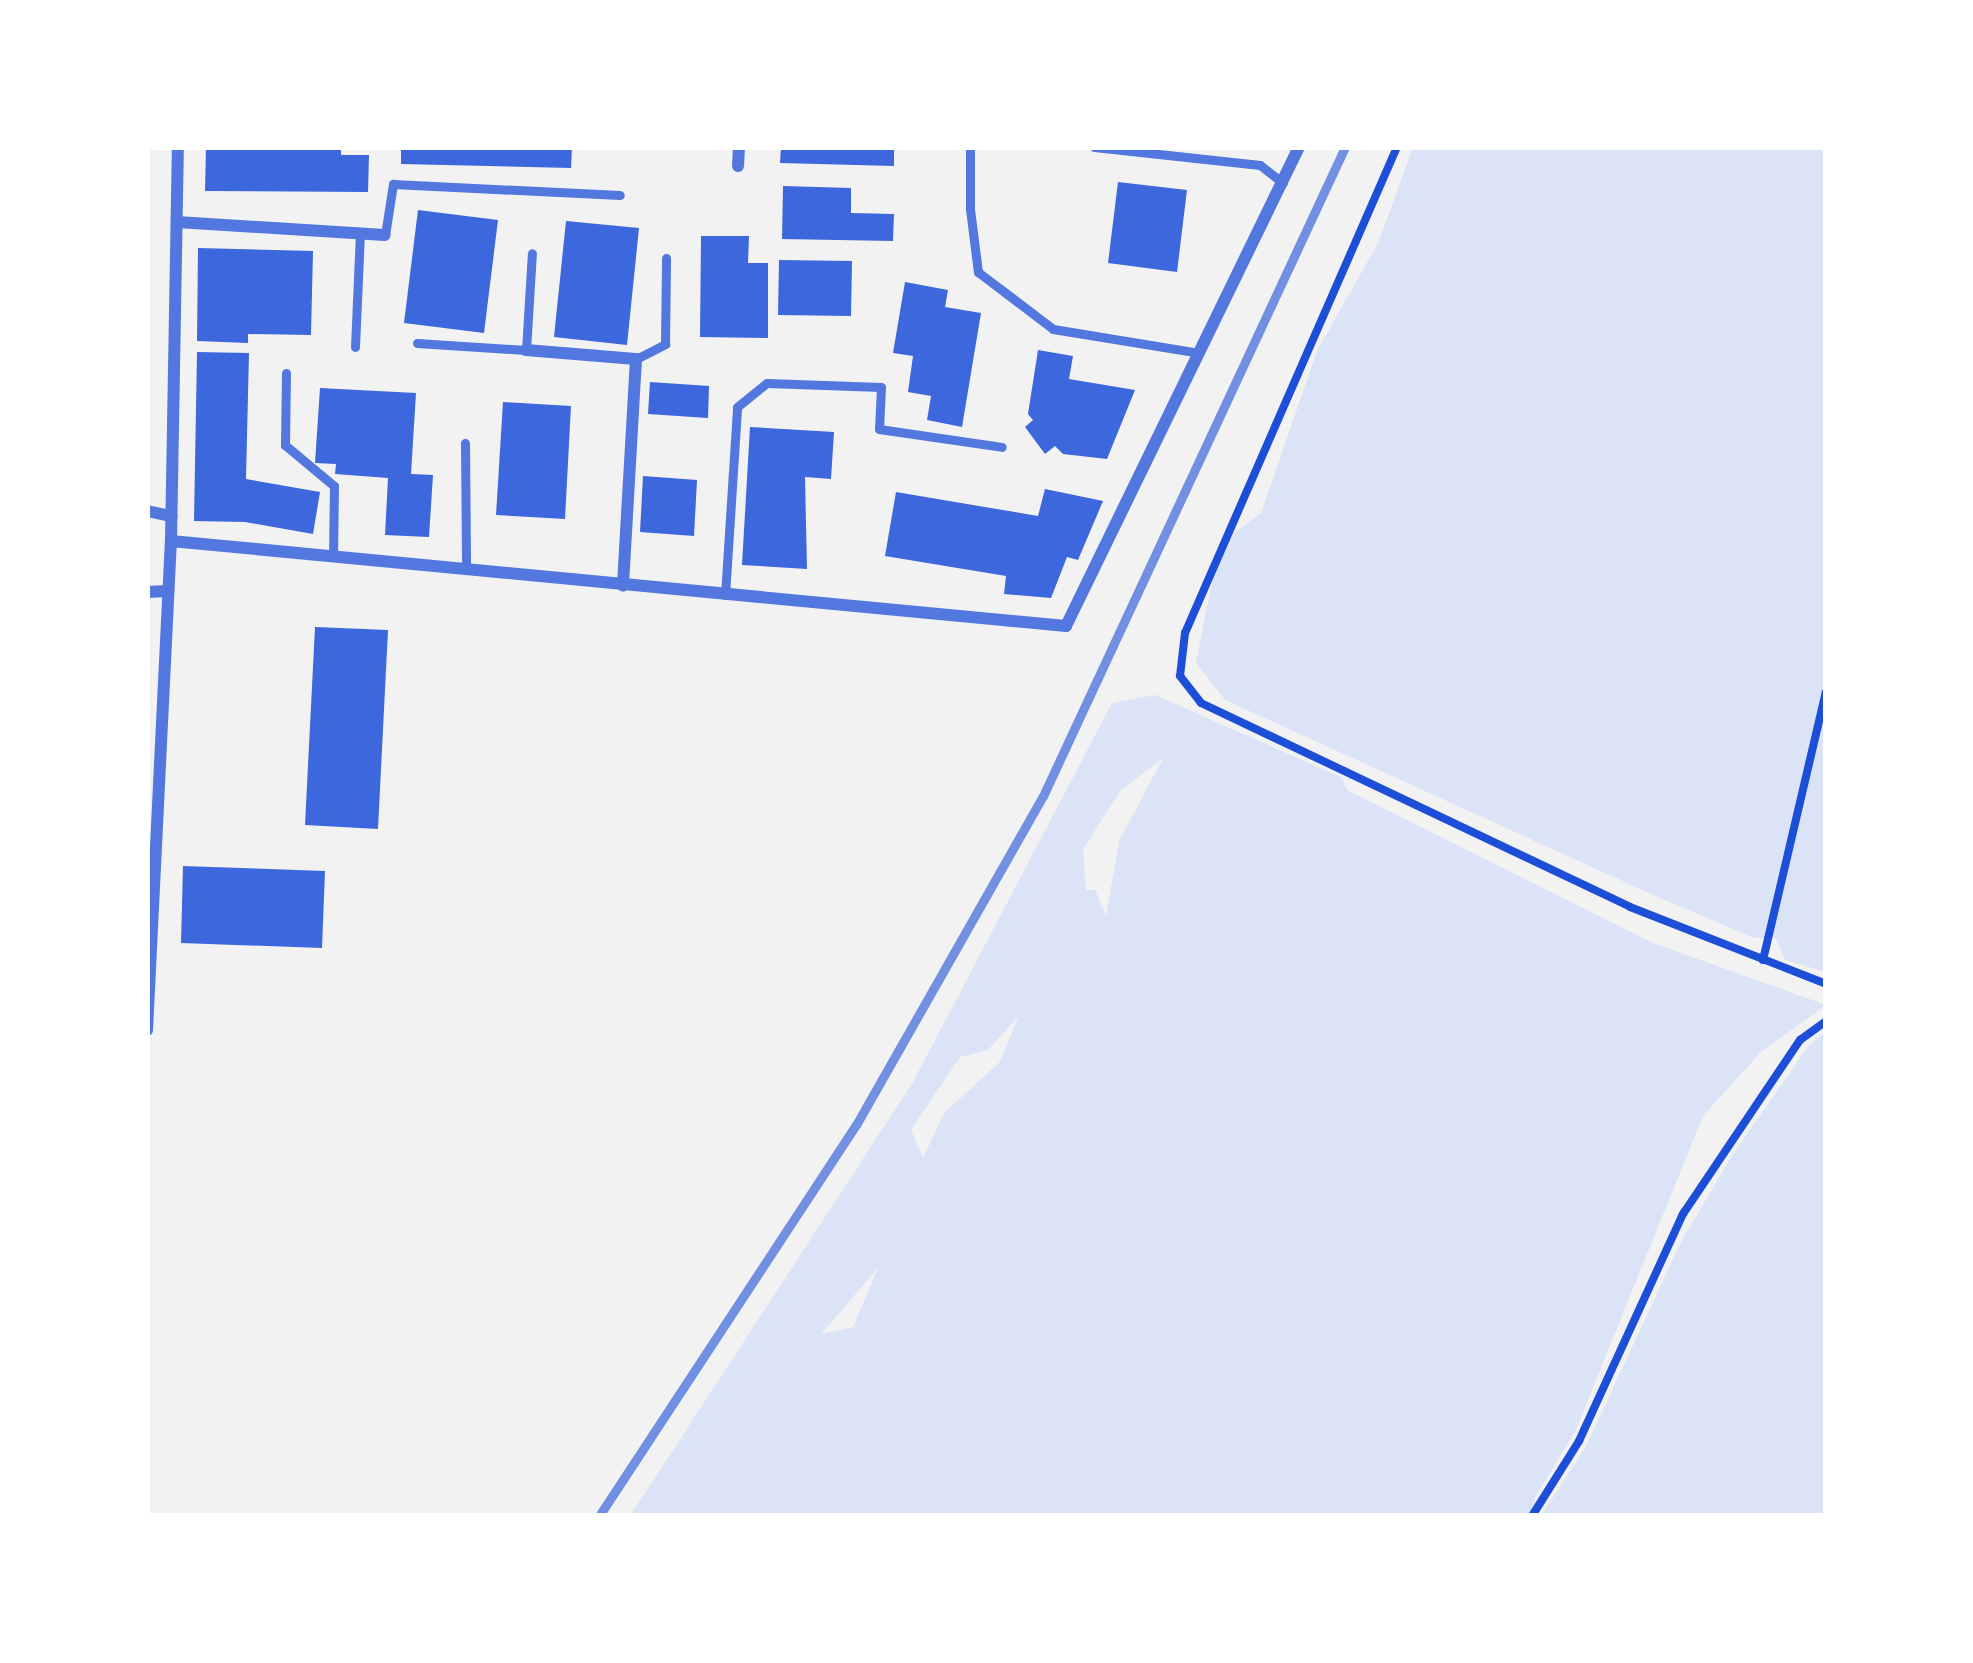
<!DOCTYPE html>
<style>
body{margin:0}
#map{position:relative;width:1973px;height:1663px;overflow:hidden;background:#f2f2f2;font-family:Arial,sans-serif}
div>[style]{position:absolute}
.green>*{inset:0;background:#dbe4f7}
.building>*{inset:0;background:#3d67dc}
.path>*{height:8px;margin:-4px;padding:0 4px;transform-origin:4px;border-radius:4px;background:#1d4ed8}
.service>*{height:9px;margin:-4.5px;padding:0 4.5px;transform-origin:4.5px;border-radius:4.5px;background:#5277de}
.minor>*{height:12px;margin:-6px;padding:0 6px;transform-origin:6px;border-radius:6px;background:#5277de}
.rail>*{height:9px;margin:-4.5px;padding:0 4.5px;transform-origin:4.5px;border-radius:4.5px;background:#7290e2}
span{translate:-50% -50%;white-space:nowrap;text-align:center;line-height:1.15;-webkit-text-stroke:10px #fff;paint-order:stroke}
.frame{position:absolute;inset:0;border:150px solid #fff;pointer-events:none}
</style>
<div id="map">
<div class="green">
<i style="clip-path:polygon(1413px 147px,1826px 147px,1826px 972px,1785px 960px,1776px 938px,1754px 938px,1662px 899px,1225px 700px,1196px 663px,1216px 561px,1234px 533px,1261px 513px,1317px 351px,1378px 243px)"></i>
<i style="clip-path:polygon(evenodd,1155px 695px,1341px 777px,1347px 790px,1653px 943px,1826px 1005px,1761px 1052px,1703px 1116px,1575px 1432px,1535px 1497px,1535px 1516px,630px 1516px,913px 1082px,1112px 703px,1155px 695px,1163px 758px,1119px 841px,1106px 916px,1095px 890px,1086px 890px,1083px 849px,1121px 790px,1163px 758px,1155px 695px,1019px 1016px,999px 1063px,944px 1113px,923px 1158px,911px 1130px,960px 1057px,988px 1050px,1019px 1016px,1155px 695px,878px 1268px,853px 1327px,822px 1334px,822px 1333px,878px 1268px)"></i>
<i style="clip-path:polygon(1826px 1030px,1826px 1516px,1541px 1516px,1586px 1446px,1682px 1240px,1733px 1154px,1807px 1048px)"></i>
</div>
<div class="building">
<i style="clip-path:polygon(206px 147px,341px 147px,341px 155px,369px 155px,368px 192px,205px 191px)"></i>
<i style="clip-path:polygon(401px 147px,572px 147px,571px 168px,401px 164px)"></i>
<i style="clip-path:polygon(781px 147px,894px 147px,894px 166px,780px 163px)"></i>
<i style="clip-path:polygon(1118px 182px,1187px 190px,1177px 272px,1108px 263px)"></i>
<i style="clip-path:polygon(783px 186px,851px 188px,851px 213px,894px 214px,893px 241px,782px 239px)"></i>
<i style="clip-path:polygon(418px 210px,498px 220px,484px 333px,404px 323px)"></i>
<i style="clip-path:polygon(566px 221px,639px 228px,627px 345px,554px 337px)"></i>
<i style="clip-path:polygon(701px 236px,749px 236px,748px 263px,768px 263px,768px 338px,700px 337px)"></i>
<i style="clip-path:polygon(198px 248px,313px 251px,311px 335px,248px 334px,248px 343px,197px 341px)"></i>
<i style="clip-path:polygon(779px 260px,852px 261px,851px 316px,778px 315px)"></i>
<i style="clip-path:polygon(905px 282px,948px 290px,945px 307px,981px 313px,962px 427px,927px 420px,931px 396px,908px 392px,913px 356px,893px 353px)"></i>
<i style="clip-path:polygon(1038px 350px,1073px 356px,1069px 379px,1135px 390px,1107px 459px,1063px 454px,1055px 446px,1045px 454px,1025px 427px,1033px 420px,1028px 414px)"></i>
<i style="clip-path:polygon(197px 352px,249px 353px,246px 479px,320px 492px,313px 534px,245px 522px,194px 521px)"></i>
<i style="clip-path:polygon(650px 382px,709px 386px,708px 418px,648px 414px)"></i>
<i style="clip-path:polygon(320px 388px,416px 393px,411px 474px,433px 475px,429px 537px,385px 535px,388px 478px,335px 474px,336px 464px,315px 463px)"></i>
<i style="clip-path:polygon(503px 402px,571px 406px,565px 519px,496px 515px)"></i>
<i style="clip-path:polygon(750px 427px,834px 432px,831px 479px,805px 477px,807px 569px,742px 565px)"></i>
<i style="clip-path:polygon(643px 476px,697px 480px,694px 536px,640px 532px)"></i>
<i style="clip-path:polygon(1045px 489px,1103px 501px,1078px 560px,1067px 557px,1051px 598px,1004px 594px,1006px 576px,885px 556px,896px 492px,1038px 516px)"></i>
<i style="clip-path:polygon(315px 627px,388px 630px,378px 829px,305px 825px)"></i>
<i style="clip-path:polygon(183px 866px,325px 871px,322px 948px,181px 943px)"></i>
</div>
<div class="path">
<i style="left:1397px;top:147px;width:530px;rotate:113.57deg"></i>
<i style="left:1185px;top:633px;width:43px;rotate:96.6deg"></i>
<i style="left:1180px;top:676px;width:34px;rotate:52deg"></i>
<i style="left:1201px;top:703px;width:475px;rotate:25.4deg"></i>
<i style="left:1630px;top:907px;width:211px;rotate:21.4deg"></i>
<i style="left:1763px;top:960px;width:275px;rotate:-76.8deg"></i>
<i style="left:1532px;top:1516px;width:89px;rotate:-57.9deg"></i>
<i style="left:1579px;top:1441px;width:250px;rotate:-65.4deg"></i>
<i style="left:1683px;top:1214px;width:210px;rotate:-56.1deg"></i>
<i style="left:1800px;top:1040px;width:32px;rotate:-36deg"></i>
</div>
<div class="service">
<i style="left:970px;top:147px;width:62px;rotate:90deg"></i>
<i style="left:970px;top:209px;width:64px;rotate:82.8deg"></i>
<i style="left:978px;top:272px;width:94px;rotate:37.2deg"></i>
<i style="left:1053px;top:329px;width:148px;rotate:9.3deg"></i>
<i style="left:1094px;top:147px;width:167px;rotate:6.2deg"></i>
<i style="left:1260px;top:165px;width:29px;rotate:38deg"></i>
<i style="left:385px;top:235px;width:52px;rotate:-81.1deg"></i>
<i style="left:393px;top:184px;width:227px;rotate:2.8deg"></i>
<i style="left:417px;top:343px;width:109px;rotate:3.7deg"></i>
<i style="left:526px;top:350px;width:97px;rotate:-86.5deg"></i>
<i style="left:355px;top:347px;width:114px;rotate:-87.5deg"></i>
<i style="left:636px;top:359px;width:33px;rotate:-27deg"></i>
<i style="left:665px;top:344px;width:86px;rotate:-89.3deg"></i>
<i style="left:286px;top:373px;width:72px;rotate:90.8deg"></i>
<i style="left:285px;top:445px;width:64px;rotate:39.9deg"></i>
<i style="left:334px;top:486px;width:71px;rotate:90.8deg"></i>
<i style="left:465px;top:443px;width:127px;rotate:89.5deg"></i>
<i style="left:725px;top:595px;width:188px;rotate:-86.3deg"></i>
<i style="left:737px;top:407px;width:38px;rotate:-39deg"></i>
<i style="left:767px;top:383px;width:114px;rotate:2deg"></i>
<i style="left:881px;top:387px;width:42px;rotate:92.7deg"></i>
<i style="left:879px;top:429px;width:124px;rotate:8.3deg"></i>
</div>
<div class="minor">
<i style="left:738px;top:166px;width:19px;rotate:-87deg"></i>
<i style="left:177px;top:222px;width:208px;rotate:3.6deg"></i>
<i style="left:526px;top:350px;width:110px;rotate:4.7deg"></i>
<i style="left:636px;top:359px;width:227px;rotate:93.3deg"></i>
<i style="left:147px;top:511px;width:25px;rotate:12deg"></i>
<i style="left:171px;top:541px;width:899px;rotate:5.43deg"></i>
<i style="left:1066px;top:626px;width:533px;rotate:-64.06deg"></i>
<i style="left:147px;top:592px;width:20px;rotate:-3deg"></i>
<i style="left:147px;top:1030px;width:490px;rotate:-87.2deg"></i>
<i style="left:171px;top:541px;width:394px;rotate:-89deg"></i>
</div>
<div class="rail">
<i style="left:599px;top:1516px;width:468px;rotate:-56.7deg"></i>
<i style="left:856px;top:1125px;width:378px;rotate:-60.4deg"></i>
<i style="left:1043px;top:796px;width:716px;rotate:-65.05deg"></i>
</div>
<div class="frame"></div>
</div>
